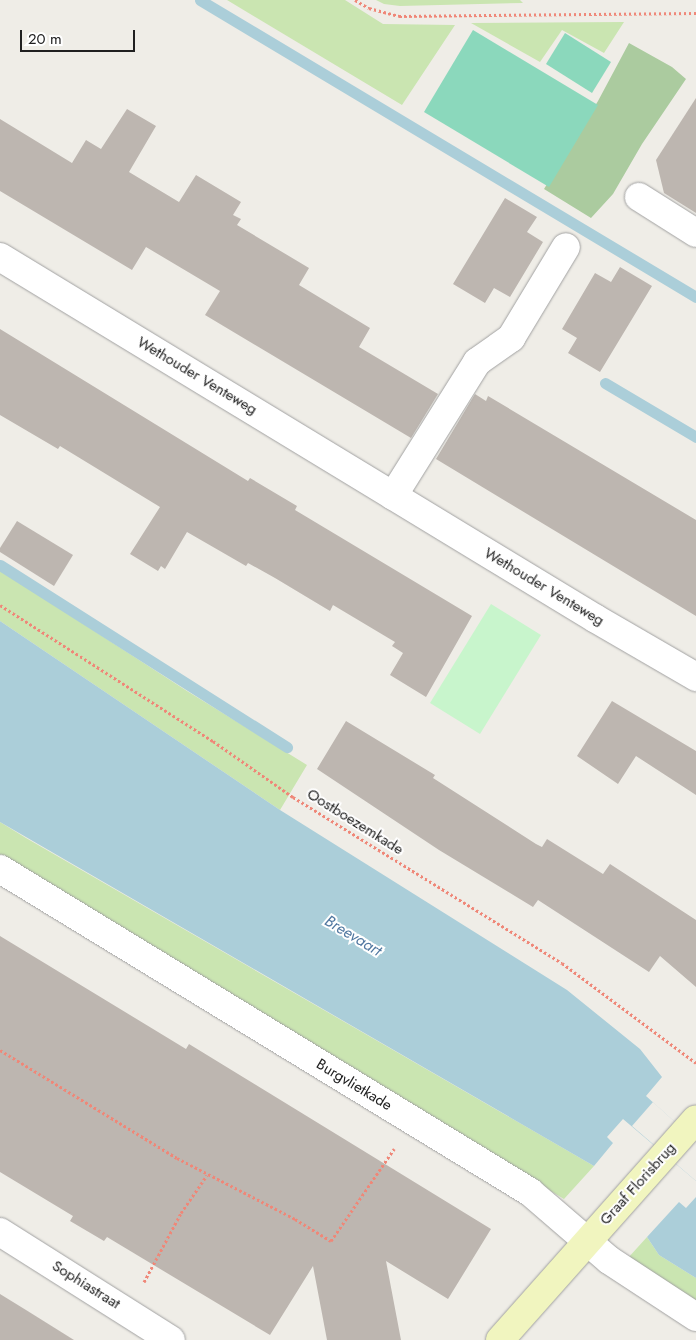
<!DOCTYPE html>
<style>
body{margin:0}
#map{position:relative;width:696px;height:1340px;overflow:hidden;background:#efede7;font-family:Jost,sans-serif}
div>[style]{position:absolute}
.grass>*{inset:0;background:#cae5b1}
.forest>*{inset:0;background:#abcb9f}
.park>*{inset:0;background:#c8f5cc}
.pitch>*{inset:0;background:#8bd8bc}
.water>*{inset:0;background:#abced9}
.pier>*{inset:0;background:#efede7}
.stream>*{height:11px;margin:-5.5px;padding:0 5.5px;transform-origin:5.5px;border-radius:5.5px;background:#abced9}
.building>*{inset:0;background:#bdb6b0}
.path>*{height:3px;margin-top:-1.5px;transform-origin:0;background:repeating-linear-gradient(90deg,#ef8778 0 2.5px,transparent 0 5px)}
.roads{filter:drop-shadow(0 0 1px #a1a1a1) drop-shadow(0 0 1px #a1a1a1)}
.minor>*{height:28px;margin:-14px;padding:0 14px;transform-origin:14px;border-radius:14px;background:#fff}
.secondary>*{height:28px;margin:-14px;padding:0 14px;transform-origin:14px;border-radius:14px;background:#f1f5bf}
span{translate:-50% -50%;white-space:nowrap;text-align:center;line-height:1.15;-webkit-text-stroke:4px #fff;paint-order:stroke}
.street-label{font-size:15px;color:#202020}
.water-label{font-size:16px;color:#5077a0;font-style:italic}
.scale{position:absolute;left:20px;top:30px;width:115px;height:22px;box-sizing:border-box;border:2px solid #202020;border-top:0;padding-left:6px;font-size:15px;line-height:18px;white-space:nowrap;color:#202020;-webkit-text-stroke:4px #fff;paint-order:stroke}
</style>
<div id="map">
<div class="grass">
<i style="clip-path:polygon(227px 0,345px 0,383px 24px,455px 25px,402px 105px)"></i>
<i style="clip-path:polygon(376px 0,520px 0,523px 3px,400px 6px,384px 4px)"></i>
<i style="clip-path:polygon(624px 22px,604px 53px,562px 30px,540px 62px,471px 23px)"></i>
<i style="clip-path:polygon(0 570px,187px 691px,307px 765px,280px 810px,0 621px)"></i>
<i style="clip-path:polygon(0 822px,26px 838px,594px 1166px,564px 1199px,0 858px)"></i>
<i style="clip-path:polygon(647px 1237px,659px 1255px,696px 1278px,696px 1301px,628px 1258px)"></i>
</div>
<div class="forest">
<i style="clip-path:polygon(629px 43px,672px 67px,686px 79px,642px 144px,613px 194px,591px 218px,544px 189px,598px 101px)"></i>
</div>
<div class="park">
<i style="clip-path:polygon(491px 604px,541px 635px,480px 734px,430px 703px)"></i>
</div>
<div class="pitch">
<i style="clip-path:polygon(473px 30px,598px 105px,549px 187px,424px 112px)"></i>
<i style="clip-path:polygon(565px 33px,611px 62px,592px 93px,546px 64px)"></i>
</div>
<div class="water">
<i style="clip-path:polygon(0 621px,280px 810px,567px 990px,640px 1049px,662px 1077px,646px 1096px,696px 1141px,696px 1181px,623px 1119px,607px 1137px,613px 1143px,594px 1166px,0 822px)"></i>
<i style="clip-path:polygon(696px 1197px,696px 1278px,659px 1255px,647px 1237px,679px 1202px,686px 1208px)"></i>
</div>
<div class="pier">
<i style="clip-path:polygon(653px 1102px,696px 1141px,696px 1181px,632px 1126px)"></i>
</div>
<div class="stream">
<i style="left:200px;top:0;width:578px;rotate:30.91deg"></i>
<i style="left:605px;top:383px;width:106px;rotate:30.7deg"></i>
<i style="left:0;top:565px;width:340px;rotate:32.4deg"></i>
</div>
<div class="building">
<i style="clip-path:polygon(696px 98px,696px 213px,664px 193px,656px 160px)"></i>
<i style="clip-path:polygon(127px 109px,156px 126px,129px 172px,179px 202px,196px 175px,241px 202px,233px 215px,241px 219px,237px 225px,309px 268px,299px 285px,370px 328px,359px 347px,438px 394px,411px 438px,205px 315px,220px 291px,146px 247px,132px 270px,0 191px,0 119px,72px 163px,86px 140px,101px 149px)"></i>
<i style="clip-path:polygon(505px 198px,537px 217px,527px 232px,543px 242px,510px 297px,494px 288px,485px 303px,453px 284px)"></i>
<i style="clip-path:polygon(620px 267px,652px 286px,600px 372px,568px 353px,577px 338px,562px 329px,595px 273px,611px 282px)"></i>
<i style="clip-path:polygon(0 329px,248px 481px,250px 478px,297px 506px,295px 510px,472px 616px,426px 697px,390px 675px,403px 653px,392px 646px,395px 642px,333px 605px,330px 611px,275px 578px,248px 563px,246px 566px,187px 532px,165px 569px,161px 566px,158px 571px,130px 554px,160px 507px,60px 446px,58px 449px,0 415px)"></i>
<i style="clip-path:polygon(475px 394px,486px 401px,488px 396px,696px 520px,696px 616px,436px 459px)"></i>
<i style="clip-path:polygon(17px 521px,73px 555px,54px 586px,0 552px,0 548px)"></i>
<i style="clip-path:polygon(612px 701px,696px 751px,696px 795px,636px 756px,618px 784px,577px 756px)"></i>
<i style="clip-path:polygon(346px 721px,435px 775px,433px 778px,536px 844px,542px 847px,547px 839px,603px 874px,610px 864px,696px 920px,696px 987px,660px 956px,649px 972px,538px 900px,533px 907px,439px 850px,317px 769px)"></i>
<i style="clip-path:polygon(0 936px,186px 1049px,189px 1044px,491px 1229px,448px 1299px,386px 1261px,401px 1340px,327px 1340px,313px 1266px,270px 1335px,107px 1237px,104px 1241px,70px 1221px,73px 1216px,0 1172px)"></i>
<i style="clip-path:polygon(0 1294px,26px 1310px,74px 1340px,0 1340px)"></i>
</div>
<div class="path">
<i style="left:355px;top:0;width:16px;rotate:30deg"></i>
<i style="left:369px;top:8px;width:31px;rotate:15deg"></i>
<i style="left:399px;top:16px;width:297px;rotate:-0.6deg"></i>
<i style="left:0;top:605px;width:253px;rotate:32.6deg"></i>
<i style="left:213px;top:741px;width:98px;rotate:35deg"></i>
<i style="left:293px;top:797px;width:316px;rotate:31.7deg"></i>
<i style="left:562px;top:963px;width:167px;rotate:36.7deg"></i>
<i style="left:0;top:1050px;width:207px;rotate:31.4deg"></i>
<i style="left:177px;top:1158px;width:133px;rotate:27.3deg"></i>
<i style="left:295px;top:1219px;width:42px;rotate:31.4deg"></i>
<i style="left:331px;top:1241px;width:112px;rotate:-55.6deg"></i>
<i style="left:144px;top:1282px;width:78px;rotate:-61.8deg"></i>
<i style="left:181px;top:1213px;width:46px;rotate:-55.6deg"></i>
</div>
<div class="roads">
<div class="minor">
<i style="left:639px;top:197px;width:67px;rotate:32.3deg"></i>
<i style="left:0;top:257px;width:697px;rotate:31.27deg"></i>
<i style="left:596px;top:619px;width:116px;rotate:30.1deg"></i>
<i style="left:393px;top:496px;width:158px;rotate:-57.9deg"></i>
<i style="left:477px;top:362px;width:42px;rotate:-35.2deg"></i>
<i style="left:511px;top:338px;width:106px;rotate:-58.9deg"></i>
<i style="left:0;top:869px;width:621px;rotate:31.36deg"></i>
<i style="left:530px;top:1192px;width:104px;rotate:40.7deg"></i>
<i style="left:609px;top:1260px;width:104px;rotate:33.2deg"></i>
<i style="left:0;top:1232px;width:202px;rotate:32.3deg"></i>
</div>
<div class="secondary">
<i style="left:500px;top:1340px;width:295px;rotate:-48.4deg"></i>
</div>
</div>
<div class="street-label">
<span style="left:197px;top:376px;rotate:31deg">Wethouder Venteweg</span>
<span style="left:544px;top:587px;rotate:31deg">Wethouder Venteweg</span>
<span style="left:355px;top:822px;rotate:32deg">Oostboezemkade</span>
<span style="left:354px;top:1085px;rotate:31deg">Burgvlietkade</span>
<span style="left:638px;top:1184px;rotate:-48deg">Graaf Florisbrug</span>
<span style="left:86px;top:1285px;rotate:32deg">Sophiastraat</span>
</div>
<div class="water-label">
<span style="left:353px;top:936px;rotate:31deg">Breevaart</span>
</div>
<div class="scale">20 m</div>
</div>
